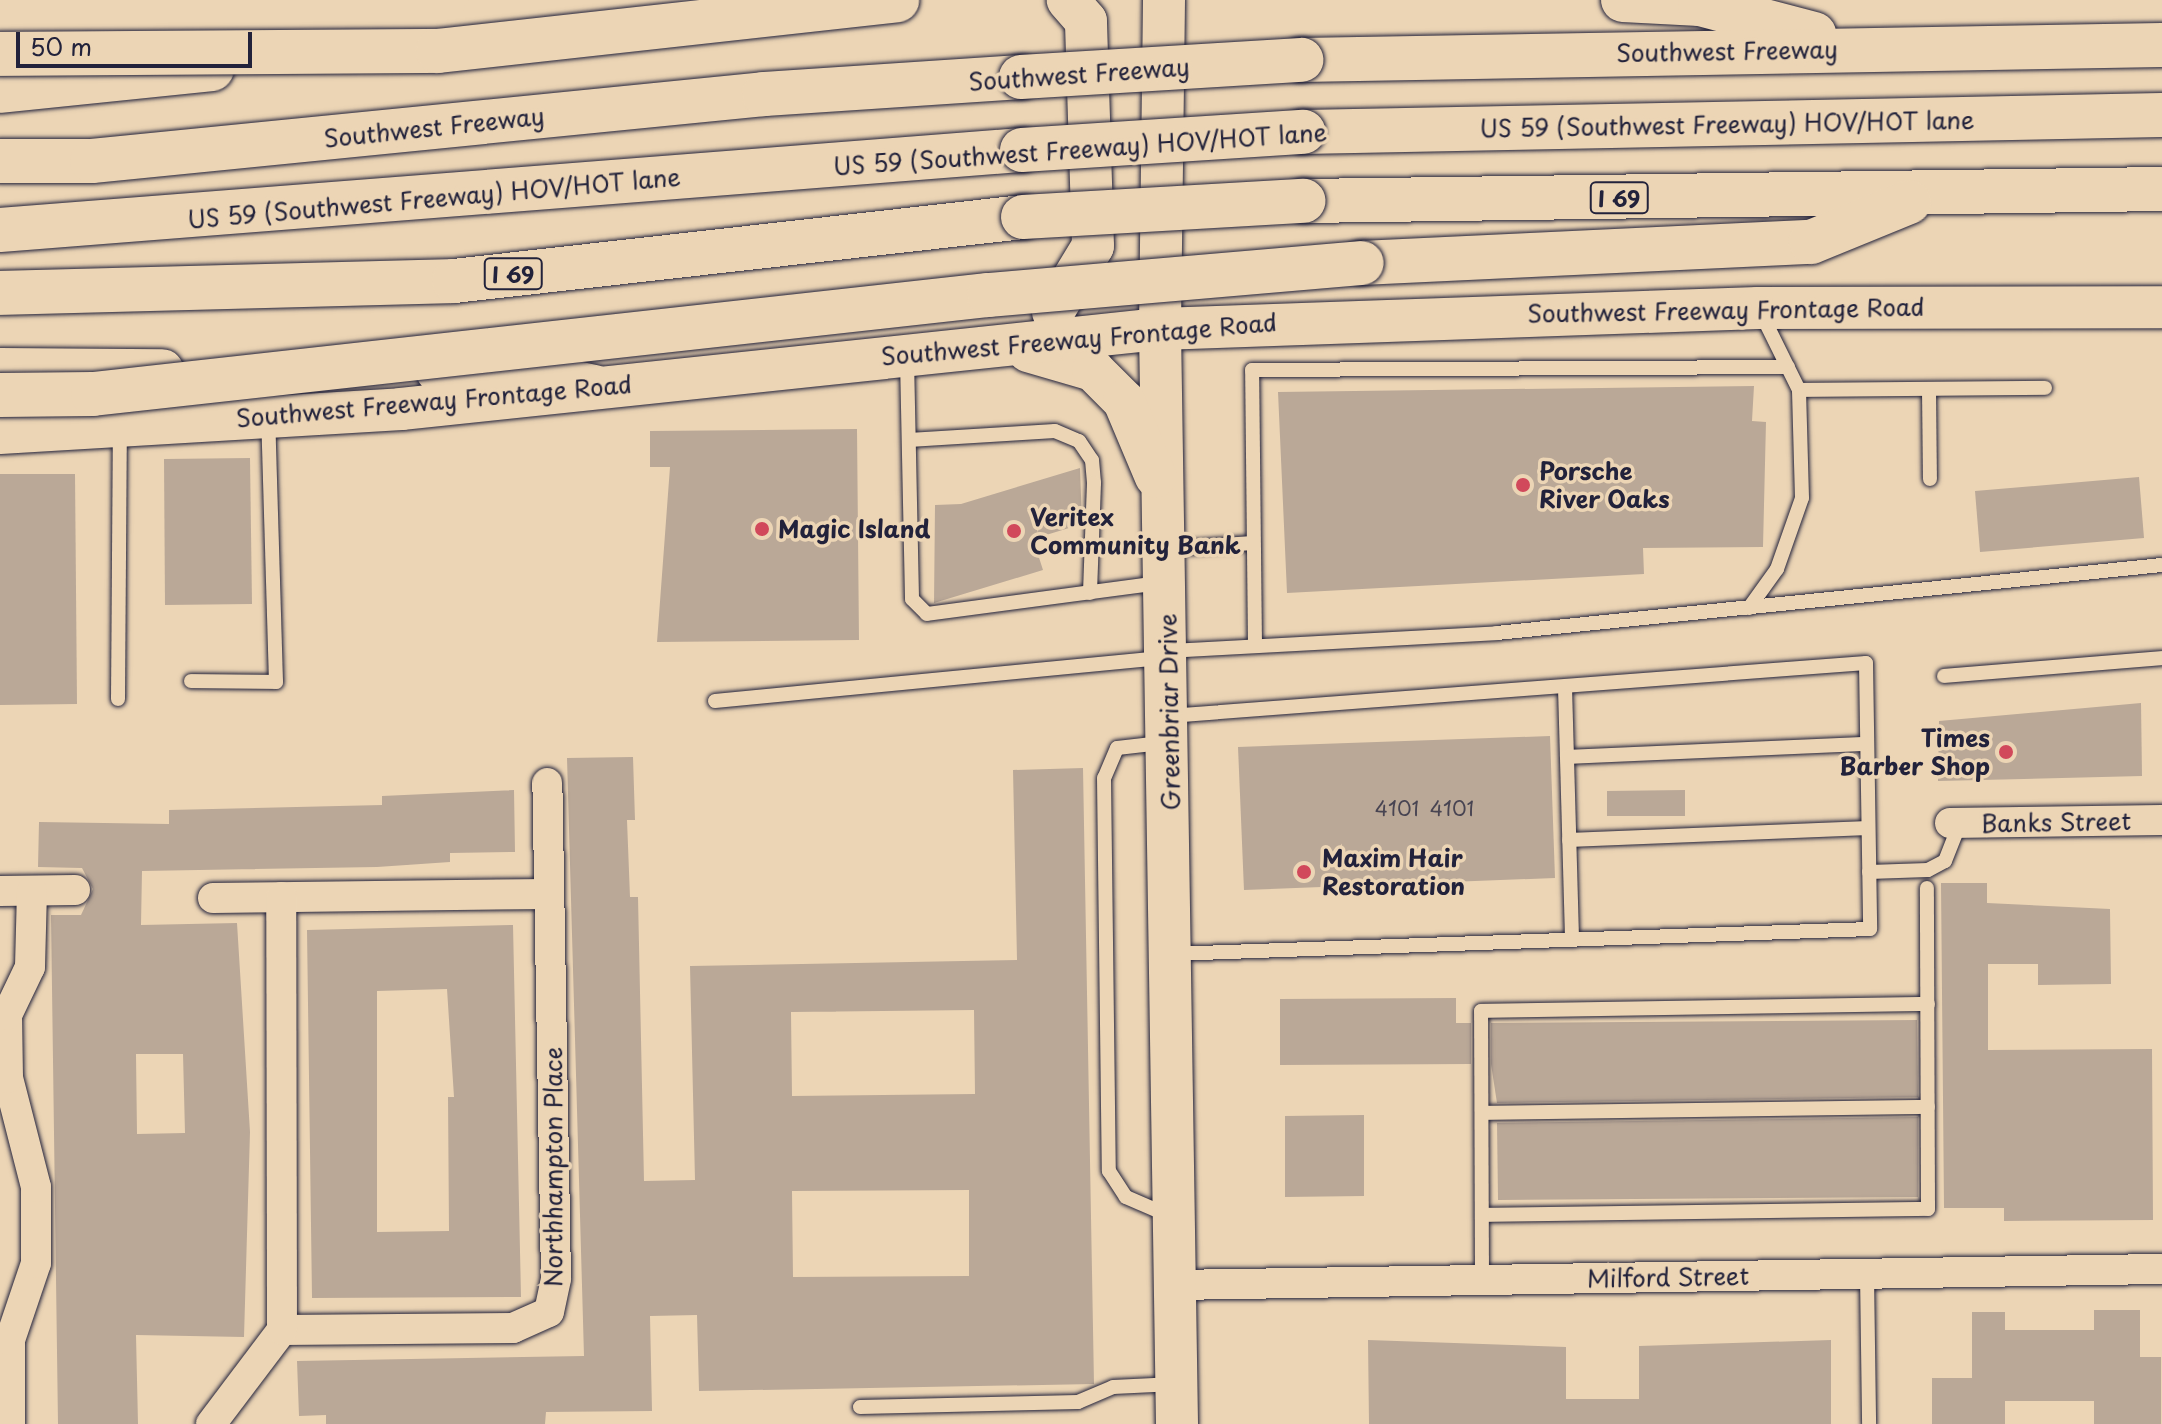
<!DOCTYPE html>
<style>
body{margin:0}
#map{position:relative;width:2162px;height:1424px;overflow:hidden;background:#ecd5b5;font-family:"Playpen Sans",sans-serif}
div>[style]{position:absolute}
.building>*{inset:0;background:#baa897}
.roads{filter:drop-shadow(0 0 2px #22223b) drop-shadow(0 0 2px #22223b)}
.service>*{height:14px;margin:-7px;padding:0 7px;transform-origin:7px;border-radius:7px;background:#ecd5b5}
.minor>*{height:30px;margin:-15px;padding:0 15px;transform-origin:15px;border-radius:15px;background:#ecd5b5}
.secondary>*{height:42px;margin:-21px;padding:0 21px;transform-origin:21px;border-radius:21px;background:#ecd5b5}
.motorway>*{height:44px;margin:-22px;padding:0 22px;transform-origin:22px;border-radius:22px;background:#ecd5b5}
.bridges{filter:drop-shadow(0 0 2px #22223b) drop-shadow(0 0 2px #22223b)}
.motorway-bridge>*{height:44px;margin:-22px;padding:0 22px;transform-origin:22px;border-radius:22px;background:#ecd5b5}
.dots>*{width:22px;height:22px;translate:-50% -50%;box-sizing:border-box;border:4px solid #ecd5b5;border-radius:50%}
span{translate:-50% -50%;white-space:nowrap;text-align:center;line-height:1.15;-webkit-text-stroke:7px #ecd5b5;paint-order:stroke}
.number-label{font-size:20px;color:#484452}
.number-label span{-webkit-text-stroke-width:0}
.shield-label span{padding:2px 6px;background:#ecd5b5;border:2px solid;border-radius:6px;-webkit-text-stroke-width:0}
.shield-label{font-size:22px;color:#22223b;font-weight:700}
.street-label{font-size:24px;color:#22223b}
.poi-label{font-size:24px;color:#22223b;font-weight:700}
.left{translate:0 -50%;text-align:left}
.right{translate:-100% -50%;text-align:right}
.scale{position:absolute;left:16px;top:32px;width:236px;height:36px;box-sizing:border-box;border:4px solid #22223b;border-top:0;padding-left:10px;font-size:24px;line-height:28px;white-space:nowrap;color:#22223b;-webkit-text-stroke:6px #ecd5b5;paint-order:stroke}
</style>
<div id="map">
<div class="building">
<i style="clip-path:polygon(1754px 386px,1752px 421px,1766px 422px,1763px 547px,1643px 548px,1644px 574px,1287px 593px,1278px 392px)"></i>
<i style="clip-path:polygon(857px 429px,859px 640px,657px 642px,670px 467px,650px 467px,650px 431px)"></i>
<i style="clip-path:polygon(250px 458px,252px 604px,165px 605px,164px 459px)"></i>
<i style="clip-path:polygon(1080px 468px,1082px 524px,1033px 539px,1043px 570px,934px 603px,935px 505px,961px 504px)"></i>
<i style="clip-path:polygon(0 474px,75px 474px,77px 704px,0 705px)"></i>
<i style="clip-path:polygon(2139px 477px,2144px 538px,1980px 552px,1975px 491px)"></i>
<i style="clip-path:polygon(2141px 703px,2142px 776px,1938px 781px,1939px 721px)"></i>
<i style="clip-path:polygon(1550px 736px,1555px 878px,1244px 890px,1238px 747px)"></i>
<i style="clip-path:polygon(evenodd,633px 757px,635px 820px,627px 820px,630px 897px,638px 897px,644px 1181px,695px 1180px,690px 966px,1017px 960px,1013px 770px,1083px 768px,1094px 1384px,699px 1391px,697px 1315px,650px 1316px,652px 1411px,546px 1412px,545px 1424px,326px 1424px,326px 1415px,299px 1416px,297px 1361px,584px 1356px,567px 758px,633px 757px,974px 1010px,975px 1094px,792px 1096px,791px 1012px,974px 1010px,633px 757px,969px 1190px,969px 1276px,793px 1277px,792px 1191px,969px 1190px)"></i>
<i style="clip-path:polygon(evenodd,514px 790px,515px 852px,450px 853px,450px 862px,377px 867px,142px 871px,141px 925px,237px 923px,250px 1132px,244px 1337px,136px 1335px,138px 1424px,58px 1424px,51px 915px,81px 915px,93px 889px,82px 868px,38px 867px,39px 822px,169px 824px,169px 810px,382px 805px,382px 796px,514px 790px,136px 1054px,183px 1054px,185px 1133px,137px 1134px,136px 1054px)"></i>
<i style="clip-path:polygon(1685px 790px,1685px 816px,1607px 816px,1607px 791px)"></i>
<i style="clip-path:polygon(1941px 883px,1987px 883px,1987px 903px,2110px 909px,2111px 984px,2038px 985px,2038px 964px,1988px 964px,1988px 1050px,2152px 1049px,2153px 1220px,2004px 1221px,2004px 1208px,1944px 1208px)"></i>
<i style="clip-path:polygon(evenodd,513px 925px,521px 1297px,312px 1298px,307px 930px,513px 925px,447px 989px,454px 1097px,448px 1097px,449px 1231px,377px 1232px,377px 991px,447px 989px)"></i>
<i style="clip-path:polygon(1456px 998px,1456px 1023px,1471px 1023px,1471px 1064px,1280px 1065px,1280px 999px)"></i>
<i style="clip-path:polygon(1917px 1020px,1918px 1097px,1497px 1103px,1491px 1064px,1491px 1023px)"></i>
<i style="clip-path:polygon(1364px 1115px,1364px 1196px,1285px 1197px,1285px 1116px)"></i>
<i style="clip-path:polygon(1918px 1117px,1918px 1197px,1498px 1200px,1497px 1123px)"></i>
<i style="clip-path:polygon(2094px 1310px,2140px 1310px,2140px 1357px,2161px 1357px,2161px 1424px,2094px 1424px,2094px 1401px,2005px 1401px,2005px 1424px,1932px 1424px,1932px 1378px,1972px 1378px,1972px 1312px,2005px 1312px,2005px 1330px,2094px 1330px)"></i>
<i style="clip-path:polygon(1368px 1340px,1566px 1347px,1566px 1399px,1639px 1399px,1639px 1346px,1831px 1340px,1831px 1424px,1369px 1424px)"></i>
</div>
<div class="roads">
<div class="service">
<i style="left:907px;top:359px;width:240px;rotate:88.8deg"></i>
<i style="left:912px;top:599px;width:21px;rotate:45deg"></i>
<i style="left:927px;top:614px;width:233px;rotate:-7.6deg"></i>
<i style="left:1929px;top:389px;width:90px;rotate:89.4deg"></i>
<i style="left:1799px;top:390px;width:246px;rotate:-0.5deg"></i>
<i style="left:909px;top:440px;width:146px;rotate:-3.5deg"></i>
<i style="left:1055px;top:431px;width:26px;rotate:23deg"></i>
<i style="left:1079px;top:441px;width:23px;rotate:56deg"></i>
<i style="left:1092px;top:460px;width:23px;rotate:85deg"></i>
<i style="left:1094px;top:483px;width:110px;rotate:92.1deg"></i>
<i style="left:1166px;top:549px;width:87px;rotate:-3.9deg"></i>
<i style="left:1749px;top:608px;width:48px;rotate:-54.3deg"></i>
<i style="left:1777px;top:569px;width:75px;rotate:-70.6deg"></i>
<i style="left:1802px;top:498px;width:108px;rotate:-91.6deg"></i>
<i style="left:1799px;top:390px;width:84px;rotate:-116.3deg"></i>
<i style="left:1255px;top:646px;width:276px;rotate:-90.6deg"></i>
<i style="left:1252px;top:370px;width:536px;rotate:-0.32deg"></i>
<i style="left:1169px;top:651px;width:328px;rotate:-3.1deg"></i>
<i style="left:1497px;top:633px;width:668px;rotate:-5.84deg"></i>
<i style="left:1944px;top:676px;width:219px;rotate:-4.7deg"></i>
<i style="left:191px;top:681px;width:85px;rotate:0.7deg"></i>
<i style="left:276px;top:682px;width:263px;rotate:-91.7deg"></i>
<i style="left:1565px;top:687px;width:252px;rotate:88.4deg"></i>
<i style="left:118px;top:699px;width:270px;rotate:-89.6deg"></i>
<i style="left:715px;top:701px;width:448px;rotate:-5.5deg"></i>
<i style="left:1169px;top:716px;width:699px;rotate:-4.35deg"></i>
<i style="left:1866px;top:663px;width:266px;rotate:89.1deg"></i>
<i style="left:1870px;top:929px;width:698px;rotate:177.95deg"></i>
<i style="left:1161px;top:743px;width:44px;rotate:173.5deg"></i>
<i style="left:1117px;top:748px;width:33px;rotate:113deg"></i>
<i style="left:1104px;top:778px;width:393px;rotate:89.3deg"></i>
<i style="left:1109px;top:1171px;width:31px;rotate:57deg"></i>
<i style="left:1126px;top:1197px;width:48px;rotate:23.4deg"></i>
<i style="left:1567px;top:757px;width:300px;rotate:-2.5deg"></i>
<i style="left:1569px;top:840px;width:299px;rotate:-2.3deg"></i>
<i style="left:1869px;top:872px;width:59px;rotate:-1.9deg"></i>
<i style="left:1928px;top:870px;width:19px;rotate:-28deg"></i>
<i style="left:1945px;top:861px;width:41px;rotate:-68.5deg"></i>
<i style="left:1482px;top:1113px;width:446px;rotate:-0.8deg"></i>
<i style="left:1482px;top:1215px;width:446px;rotate:-0.8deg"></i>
<i style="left:1928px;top:1209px;width:321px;rotate:-90.2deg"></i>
<i style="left:1867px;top:1274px;width:150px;rotate:89.2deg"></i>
<i style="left:1482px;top:1280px;width:269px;rotate:-90.2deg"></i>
<i style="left:1481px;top:1011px;width:447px;rotate:-0.9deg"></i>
<i style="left:860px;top:1407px;width:218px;rotate:-1.3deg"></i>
<i style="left:1078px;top:1402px;width:38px;rotate:-23deg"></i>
<i style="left:1113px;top:1387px;width:62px;rotate:-2.8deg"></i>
</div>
<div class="minor">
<i style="left:1950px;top:823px;width:212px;rotate:-0.8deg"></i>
<i style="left:0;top:891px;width:75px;rotate:-0.8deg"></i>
<i style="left:213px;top:898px;width:336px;rotate:-0.7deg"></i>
<i style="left:1174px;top:1285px;width:988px;rotate:-0.93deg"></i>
<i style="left:282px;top:1330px;width:231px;rotate:-0.5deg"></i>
<i style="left:513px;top:1328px;width:39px;rotate:-24deg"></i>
<i style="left:549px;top:1312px;width:34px;rotate:-78deg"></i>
<i style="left:556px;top:1279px;width:496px;rotate:-91deg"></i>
<i style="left:10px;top:1424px;width:84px;rotate:-90deg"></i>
<i style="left:10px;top:1340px;width:81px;rotate:-71.3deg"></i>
<i style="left:36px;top:1263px;width:76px;rotate:-90deg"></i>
<i style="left:36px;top:1187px;width:113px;rotate:-104.4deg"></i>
<i style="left:8px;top:1078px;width:63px;rotate:-90.9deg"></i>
<i style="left:7px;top:1015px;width:53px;rotate:-64.4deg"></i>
<i style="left:30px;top:967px;width:76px;rotate:-88.5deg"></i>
<i style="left:211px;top:1424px;width:118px;rotate:-52.9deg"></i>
<i style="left:282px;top:1330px;width:433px;rotate:-90.1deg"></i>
</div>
<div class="secondary">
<i style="left:1164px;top:0;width:329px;rotate:90.7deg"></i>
<i style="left:1160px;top:329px;width:1095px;rotate:89.11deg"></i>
<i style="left:0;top:20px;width:484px;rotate:-0.7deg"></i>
<i style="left:484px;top:14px;width:205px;rotate:-3.9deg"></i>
<i style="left:1053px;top:312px;width:77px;rotate:-58.8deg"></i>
<i style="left:1093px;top:246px;width:225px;rotate:-91.8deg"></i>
<i style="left:1086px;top:21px;width:28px;rotate:-131deg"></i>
<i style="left:1028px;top:351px;width:68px;rotate:16.3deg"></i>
<i style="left:1093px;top:370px;width:44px;rotate:45deg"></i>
<i style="left:1124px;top:401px;width:82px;rotate:67.2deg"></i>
<i style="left:0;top:433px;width:402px;rotate:-3.4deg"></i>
<i style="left:401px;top:409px;width:763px;rotate:-6.02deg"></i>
<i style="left:1160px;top:329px;width:598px;rotate:-2.01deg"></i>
<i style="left:1758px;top:308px;width:404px;rotate:-0.1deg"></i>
</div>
<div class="motorway">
<i style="left:1623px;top:0;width:77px;rotate:3deg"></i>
<i style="left:1700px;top:4px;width:118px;rotate:14.7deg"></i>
<i style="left:1301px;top:60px;width:861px;rotate:-1deg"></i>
<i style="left:0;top:91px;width:213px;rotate:-5.9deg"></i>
<i style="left:1303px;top:132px;width:859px;rotate:-1.13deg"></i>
<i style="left:0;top:161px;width:92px"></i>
<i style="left:92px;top:161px;width:675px;rotate:-5.69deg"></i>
<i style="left:764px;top:94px;width:258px;rotate:-3.8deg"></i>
<i style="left:1304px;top:201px;width:858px;rotate:-0.8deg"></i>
<i style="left:0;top:230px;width:1025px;rotate:-4.48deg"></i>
<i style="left:1362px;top:263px;width:449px;rotate:-2.7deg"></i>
<i style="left:1811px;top:242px;width:106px;rotate:-22.2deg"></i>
<i style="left:0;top:293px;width:454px;rotate:-1.5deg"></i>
<i style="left:454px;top:281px;width:573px;rotate:-6.42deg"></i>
<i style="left:0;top:370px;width:162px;rotate:0.4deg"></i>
<i style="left:438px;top:371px;width:81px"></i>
<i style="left:519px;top:371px;width:77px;rotate:12deg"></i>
</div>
</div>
<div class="bridges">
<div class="motorway-bridge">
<i style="left:0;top:54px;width:438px;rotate:-0.4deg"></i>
<i style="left:438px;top:51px;width:462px;rotate:-6.3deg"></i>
<i style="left:1021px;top:77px;width:281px;rotate:-3.5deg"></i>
<i style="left:1022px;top:150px;width:282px;rotate:-3.7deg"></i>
<i style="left:1023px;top:217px;width:281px;rotate:-3.3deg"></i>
<i style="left:0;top:395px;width:93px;rotate:-0.6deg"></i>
<i style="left:93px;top:394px;width:901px;rotate:-6.31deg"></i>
<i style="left:989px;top:295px;width:374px;rotate:-4.9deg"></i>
</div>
</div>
<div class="dots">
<i style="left:1523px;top:485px;background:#d1495b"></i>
<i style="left:762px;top:529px;background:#d1495b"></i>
<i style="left:1014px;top:531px;background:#d1495b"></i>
<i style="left:2006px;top:752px;background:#d1495b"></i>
<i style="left:1304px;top:872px;background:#d1495b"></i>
</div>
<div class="number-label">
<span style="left:1397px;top:808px">4101</span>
<span style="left:1452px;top:808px">4101</span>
</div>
<div class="shield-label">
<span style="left:1619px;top:198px">I 69</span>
<span style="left:513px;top:274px">I 69</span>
</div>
<div class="street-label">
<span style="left:1727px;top:51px;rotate:-1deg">Southwest Freeway</span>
<span style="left:1079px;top:74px;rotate:-4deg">Southwest Freeway</span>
<span style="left:1727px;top:124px;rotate:-1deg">US 59 (Southwest Freeway) HOV/HOT lane</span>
<span style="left:434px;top:127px;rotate:-6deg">Southwest Freeway</span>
<span style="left:1080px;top:149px;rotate:-4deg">US 59 (Southwest Freeway) HOV/HOT lane</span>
<span style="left:434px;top:198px;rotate:-5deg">US 59 (Southwest Freeway) HOV/HOT lane</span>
<span style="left:1726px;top:310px;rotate:-1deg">Southwest Freeway Frontage Road</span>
<span style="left:1079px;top:339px;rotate:-5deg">Southwest Freeway Frontage Road</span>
<span style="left:434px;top:401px;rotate:-5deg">Southwest Freeway Frontage Road</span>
<span style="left:1169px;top:712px;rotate:-91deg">Greenbriar Drive</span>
<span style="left:2056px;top:822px;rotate:-1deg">Banks Street</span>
<span style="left:553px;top:1167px;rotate:-90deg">Northhampton Place</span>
<span style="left:1668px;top:1277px;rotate:-1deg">Milford Street</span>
</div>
<div class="poi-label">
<span class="left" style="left:1539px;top:485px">Porsche<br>River Oaks</span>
<span class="left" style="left:1030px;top:531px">Veritex<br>Community Bank</span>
<span class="left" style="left:778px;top:529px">Magic Island</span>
<span class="right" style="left:1990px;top:752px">Times<br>Barber Shop</span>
<span class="left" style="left:1322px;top:872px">Maxim Hair<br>Restoration</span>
</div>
<div class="scale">50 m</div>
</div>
